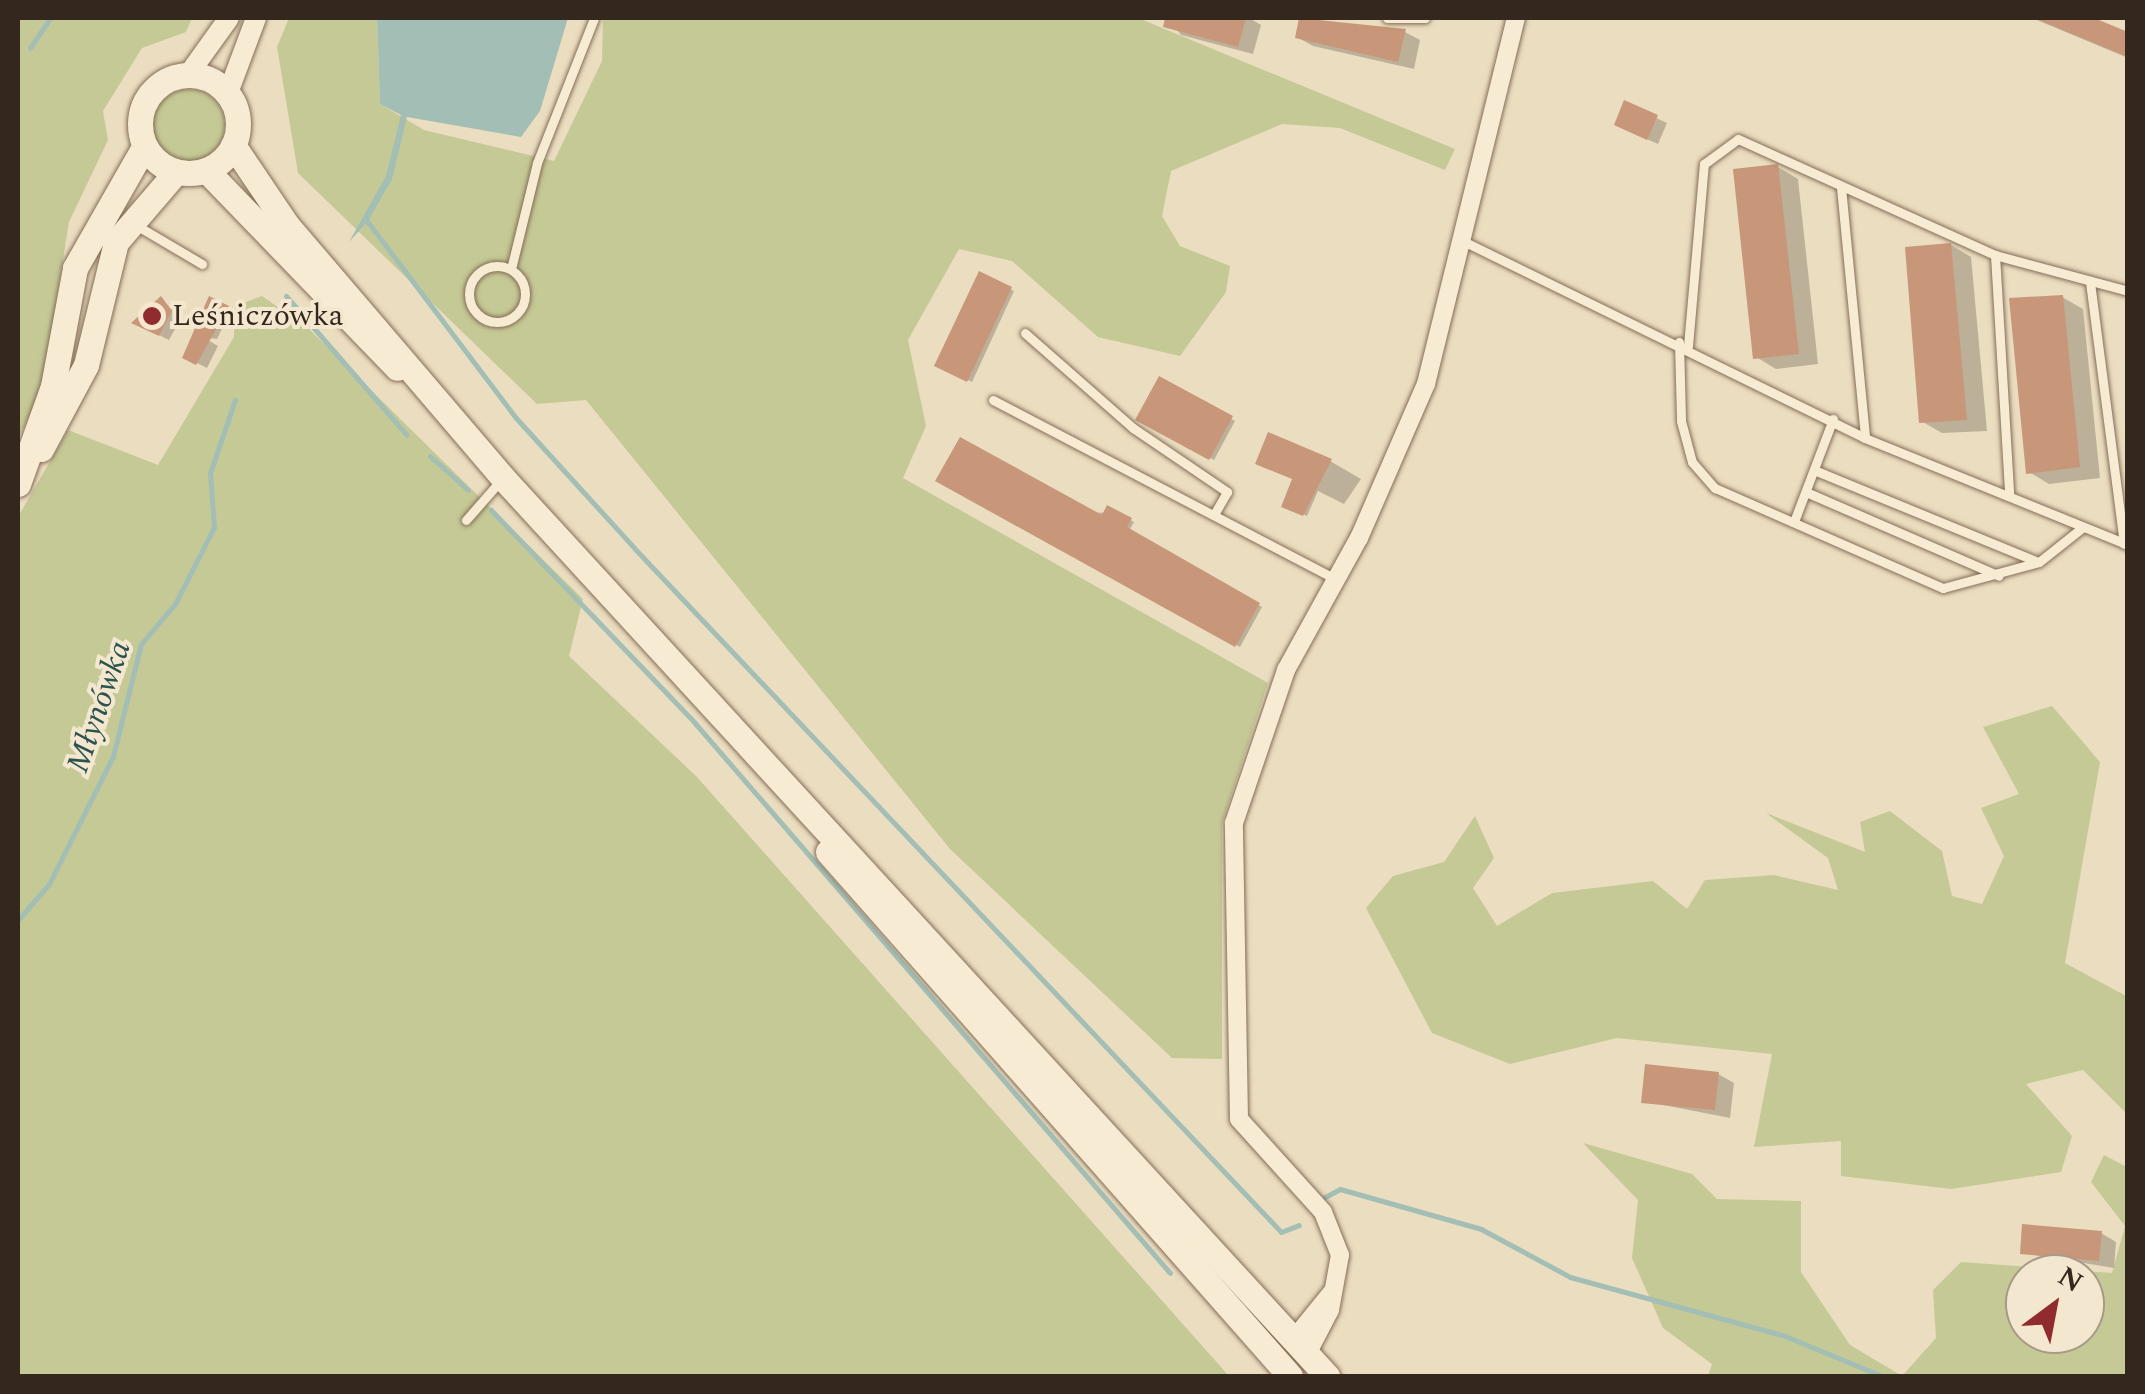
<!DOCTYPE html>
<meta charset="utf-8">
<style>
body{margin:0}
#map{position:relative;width:2145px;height:1394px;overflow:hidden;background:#ebddc0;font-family:Spectral,serif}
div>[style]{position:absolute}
.green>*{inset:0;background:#c5c995}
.round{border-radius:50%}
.water>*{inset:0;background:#a3beb5}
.shadow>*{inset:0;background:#0003}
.stream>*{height:5px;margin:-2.5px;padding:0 2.5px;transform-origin:2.5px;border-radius:2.5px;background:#a3beb5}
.building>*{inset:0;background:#c89678}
.roads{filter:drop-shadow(0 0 2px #846e59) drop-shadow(0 0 2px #846e59)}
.service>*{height:9px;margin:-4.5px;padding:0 4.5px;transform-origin:4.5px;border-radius:4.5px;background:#f7ebd3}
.service>.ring{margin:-4.5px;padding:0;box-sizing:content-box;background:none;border:9px solid #f7ebd3;border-radius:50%}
.minor>*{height:18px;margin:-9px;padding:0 9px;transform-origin:9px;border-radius:9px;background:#f7ebd3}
.tertiary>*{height:20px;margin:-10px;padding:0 10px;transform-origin:10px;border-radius:10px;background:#f7ebd3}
.secondary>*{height:25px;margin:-12.5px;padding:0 12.5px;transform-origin:12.5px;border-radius:12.5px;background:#f7ebd3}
.secondary>.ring{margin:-12.5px;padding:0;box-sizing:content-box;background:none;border:25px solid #f7ebd3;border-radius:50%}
.dots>*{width:28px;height:28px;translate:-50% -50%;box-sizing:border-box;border:5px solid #f3e8cf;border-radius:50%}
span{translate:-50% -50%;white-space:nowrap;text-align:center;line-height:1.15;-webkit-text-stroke:8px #f3e8cf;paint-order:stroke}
.poi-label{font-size:30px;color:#34271d}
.left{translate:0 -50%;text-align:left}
.water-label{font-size:32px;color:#2d534f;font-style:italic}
.frame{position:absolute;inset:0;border:20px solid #34271d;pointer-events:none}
.north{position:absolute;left:2005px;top:1254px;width:100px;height:100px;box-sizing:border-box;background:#f3e8cf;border:2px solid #a79b88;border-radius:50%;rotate:32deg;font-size:28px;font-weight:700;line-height:40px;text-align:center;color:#34271d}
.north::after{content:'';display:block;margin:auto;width:35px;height:45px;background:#902c30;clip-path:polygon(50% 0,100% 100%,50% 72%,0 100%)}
</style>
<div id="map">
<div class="green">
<i style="clip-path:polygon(18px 18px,192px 18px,186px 32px,142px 48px,103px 111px,108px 140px,69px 222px,42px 391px,18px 438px)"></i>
<i style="clip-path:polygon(289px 18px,377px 18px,380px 104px,424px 130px,554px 161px,602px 61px,603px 18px,1138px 18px,1455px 149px,1445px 170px,1340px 128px,1282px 124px,1171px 171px,1162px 216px,1180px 246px,1230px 266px,1226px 292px,1180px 356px,1098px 337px,1012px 261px,959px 249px,908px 340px,926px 426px,903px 478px,1268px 683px,1222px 823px,1222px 1059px,1172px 1058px,950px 849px,586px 400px,537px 404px,298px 173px,277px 47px)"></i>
<i class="round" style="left:153px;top:89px;width:72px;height:72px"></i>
<i style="clip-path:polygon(262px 296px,309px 329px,583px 599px,569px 656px,696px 776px,1229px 1376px,18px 1376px,18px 517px,68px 430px,158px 465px,234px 337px,235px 306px)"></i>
<i style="clip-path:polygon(2052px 706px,2100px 762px,2065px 963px,2128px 997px,2127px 1114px,2083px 1070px,2026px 1084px,2072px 1136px,2061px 1172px,1951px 1189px,1841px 1176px,1841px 1141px,1754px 1147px,1772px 1054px,1617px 1038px,1510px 1064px,1432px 1033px,1366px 908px,1393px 876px,1444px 862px,1475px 816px,1494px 858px,1473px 888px,1497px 926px,1552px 893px,1653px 881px,1687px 909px,1705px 880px,1774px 875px,1838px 890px,1828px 858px,1766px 813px,1865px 852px,1860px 822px,1890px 811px,1942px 851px,1952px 896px,1982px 904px,2004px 856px,1981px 808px,2019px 794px,1983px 727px)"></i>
<i style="clip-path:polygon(evenodd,1583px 1143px,1692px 1174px,1717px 1199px,1801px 1201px,1801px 1272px,1850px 1345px,1902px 1376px,1936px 1338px,1933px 1290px,1961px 1262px,2112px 1273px,2125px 1226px,2091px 1182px,2104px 1155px,2127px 1167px,2127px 1376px,1708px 1376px,1712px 1364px,1663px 1328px,1632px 1258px,1638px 1200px,1583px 1143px,2025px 1274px,2085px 1274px,2085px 1334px,2025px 1334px,2025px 1274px)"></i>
</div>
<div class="water">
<i style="clip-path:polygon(377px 18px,568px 18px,540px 111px,521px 137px,407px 117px,392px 179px,368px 221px,349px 242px,386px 176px,401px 115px,380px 104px)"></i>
</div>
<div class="shadow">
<i style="clip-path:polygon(1168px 18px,1249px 18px,1261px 25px,1253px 54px,1181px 35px)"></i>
<i style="clip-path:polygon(1302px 18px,1405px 32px,1420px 40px,1414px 69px,1313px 46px,1297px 37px)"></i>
<i style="clip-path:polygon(2032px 18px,2087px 18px,2128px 35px,2128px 58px)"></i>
<i style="clip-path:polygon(1626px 104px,1667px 123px,1658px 144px,1626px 130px)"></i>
<i style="clip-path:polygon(1778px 167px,1798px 179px,1818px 364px,1776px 369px,1756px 357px)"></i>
<i style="clip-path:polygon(1951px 245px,1971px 257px,1987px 431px,1942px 433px,1921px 421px)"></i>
<i style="clip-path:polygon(980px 275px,1014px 291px,972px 382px,937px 365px)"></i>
<i style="clip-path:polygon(2062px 297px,2083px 309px,2100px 478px,2049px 484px,2029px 472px)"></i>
<i style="clip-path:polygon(161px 299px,181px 318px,169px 340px,143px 327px)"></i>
<i style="clip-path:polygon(210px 300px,231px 310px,217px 339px,203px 337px,218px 346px,207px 368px,185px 357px)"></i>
<i style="clip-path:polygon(1160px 379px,1235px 421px,1214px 460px,1138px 419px)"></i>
<i style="clip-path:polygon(1330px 461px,1361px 479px,1344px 504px,1318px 491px,1307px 516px,1284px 506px)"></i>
<i style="clip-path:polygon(1116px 512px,1134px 522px,1129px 531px,1262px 607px,1240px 647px,1112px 574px,1091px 513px)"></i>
<i style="clip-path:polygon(1718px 1074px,1734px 1083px,1730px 1118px,1643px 1101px)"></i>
<i style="clip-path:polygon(2101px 1233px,2116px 1242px,2114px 1268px,2023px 1253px)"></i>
</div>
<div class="stream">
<i style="left:30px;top:48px;width:36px;rotate:-56deg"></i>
<i style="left:367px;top:221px;width:247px;rotate:52.9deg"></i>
<i style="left:516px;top:418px;width:177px;rotate:47.7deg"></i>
<i style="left:635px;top:549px;width:940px;rotate:46.59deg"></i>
<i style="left:1281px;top:1232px;width:19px;rotate:-21deg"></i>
<i style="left:286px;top:296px;width:184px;rotate:49deg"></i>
<i style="left:430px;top:456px;width:51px;rotate:41.8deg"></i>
<i style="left:491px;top:510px;width:294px;rotate:46.2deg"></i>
<i style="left:694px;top:722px;width:728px;rotate:49.18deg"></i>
<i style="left:18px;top:920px;width:48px;rotate:-49.3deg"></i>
<i style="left:49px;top:884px;width:143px;rotate:-63.4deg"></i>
<i style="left:113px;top:756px;width:115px;rotate:-76deg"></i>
<i style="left:141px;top:644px;width:52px;rotate:-49.6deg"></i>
<i style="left:175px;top:604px;width:86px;rotate:-63.1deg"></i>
<i style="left:214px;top:527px;width:54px;rotate:-94.2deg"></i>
<i style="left:210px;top:473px;width:77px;rotate:-71.1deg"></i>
<i style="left:1325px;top:1197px;width:17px;rotate:-28deg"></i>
<i style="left:1340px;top:1189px;width:147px;rotate:15.8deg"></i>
<i style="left:1481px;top:1229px;width:101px;rotate:28.3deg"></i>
<i style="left:1570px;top:1277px;width:223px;rotate:15.3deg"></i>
<i style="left:1785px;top:1336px;width:105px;rotate:22.4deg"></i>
</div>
<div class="building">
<i style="clip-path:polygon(1165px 18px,1246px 18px,1238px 47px,1163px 27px)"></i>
<i style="clip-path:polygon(1299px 18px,1406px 29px,1398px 62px,1295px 38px)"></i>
<i style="clip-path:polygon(2034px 18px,2094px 18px,2128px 32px,2128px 57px)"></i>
<i style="clip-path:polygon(1624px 100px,1658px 115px,1647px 140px,1614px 125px)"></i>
<i style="clip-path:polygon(1778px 164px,1799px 354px,1753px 359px,1733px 169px)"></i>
<i style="clip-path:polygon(1951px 243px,1967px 420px,1919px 423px,1905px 247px)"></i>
<i style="clip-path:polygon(979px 271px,1012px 287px,967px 382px,934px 366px)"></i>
<i style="clip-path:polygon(2063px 295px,2080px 467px,2026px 474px,2009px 298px)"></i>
<i style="clip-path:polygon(161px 296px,172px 311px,159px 336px,131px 323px)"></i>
<i style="clip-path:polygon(209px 296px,229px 306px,196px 365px,182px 358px)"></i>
<i style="clip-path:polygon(1159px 376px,1233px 416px,1209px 460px,1135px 420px)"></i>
<i style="clip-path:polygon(1268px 432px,1332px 459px,1303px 516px,1281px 507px,1292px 479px,1255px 464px)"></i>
<i style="clip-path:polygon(960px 437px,1102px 515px,1107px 505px,1132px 518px,1127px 527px,1260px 603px,1235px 647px,935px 481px)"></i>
<i style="clip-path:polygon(1645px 1064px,1719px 1072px,1715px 1110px,1641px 1103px)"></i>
<i style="clip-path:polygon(2022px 1224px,2102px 1231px,2099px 1261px,2020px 1254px)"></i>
</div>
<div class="roads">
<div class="service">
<i style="left:1387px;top:18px;width:38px"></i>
<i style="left:1841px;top:187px;width:252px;rotate:84.5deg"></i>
<i style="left:134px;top:224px;width:79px;rotate:30.5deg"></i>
<i style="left:1463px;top:241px;width:448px;rotate:26.1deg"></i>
<i style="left:1865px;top:438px;width:284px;rotate:22.1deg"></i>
<i style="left:1995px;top:255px;width:238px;rotate:86.6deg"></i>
<i class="ring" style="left:469px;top:266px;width:47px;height:47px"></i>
<i style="left:511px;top:269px;width:109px;rotate:-76.2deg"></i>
<i style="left:537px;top:163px;width:156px;rotate:-68.5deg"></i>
<i style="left:2090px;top:282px;width:264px;rotate:82.6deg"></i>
<i style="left:1025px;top:333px;width:144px;rotate:41.3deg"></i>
<i style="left:1133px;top:428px;width:114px;rotate:34.2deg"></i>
<i style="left:1227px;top:492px;width:24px;rotate:120deg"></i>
<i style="left:1679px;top:342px;width:79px;rotate:88.5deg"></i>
<i style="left:1681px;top:421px;width:42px;rotate:75deg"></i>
<i style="left:1692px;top:462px;width:35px;rotate:49deg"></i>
<i style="left:1715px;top:488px;width:249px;rotate:23.7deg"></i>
<i style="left:1943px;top:588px;width:99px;rotate:-15.2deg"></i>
<i style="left:2039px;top:562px;width:56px;rotate:-38.5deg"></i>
<i style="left:1688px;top:346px;width:183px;rotate:-85deg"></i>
<i style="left:1704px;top:164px;width:42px;rotate:-36.3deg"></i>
<i style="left:1738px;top:139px;width:282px;rotate:24.3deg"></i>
<i style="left:1995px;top:255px;width:138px;rotate:15.1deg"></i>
<i style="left:993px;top:400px;width:387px;rotate:27.6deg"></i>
<i style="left:1814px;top:470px;width:242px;rotate:22.3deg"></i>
<i style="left:1806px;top:492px;width:210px;rotate:23.5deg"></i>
<i style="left:1795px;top:519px;width:107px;rotate:-69.2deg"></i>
<i style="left:466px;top:520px;width:53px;rotate:-48.8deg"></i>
</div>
<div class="minor">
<i style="left:1294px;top:1339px;width:60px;rotate:-51deg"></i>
<i style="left:1307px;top:1354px;width:50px;rotate:-62.4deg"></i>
<i style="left:1330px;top:1310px;width:56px;rotate:-79.7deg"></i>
<i style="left:1340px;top:1255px;width:46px;rotate:-111.6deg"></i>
<i style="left:1323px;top:1212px;width:125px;rotate:-132.1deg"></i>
<i style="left:1239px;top:1119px;width:296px;rotate:-91deg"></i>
<i style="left:1234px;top:823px;width:162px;rotate:-71.2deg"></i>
<i style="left:1286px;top:670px;width:151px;rotate:-61.1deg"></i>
<i style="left:1359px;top:538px;width:168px;rotate:-66.5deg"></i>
<i style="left:1426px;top:384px;width:377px;rotate:-76.2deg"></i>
</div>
<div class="tertiary">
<i style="left:188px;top:75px;width:70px;rotate:-54.3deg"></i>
<i style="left:228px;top:93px;width:80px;rotate:-69.5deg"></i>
</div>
<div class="secondary">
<i class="ring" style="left:140px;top:75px;width:73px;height:73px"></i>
<i style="left:233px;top:145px;width:97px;rotate:56deg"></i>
<i style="left:287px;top:225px;width:333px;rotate:49.5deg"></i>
<i style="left:503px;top:478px;width:1219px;rotate:47.46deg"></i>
<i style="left:206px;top:170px;width:275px;rotate:46deg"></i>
<i style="left:41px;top:449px;width:95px;rotate:-61.8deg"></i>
<i style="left:86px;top:365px;width:127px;rotate:-76.3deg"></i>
<i style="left:116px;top:242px;width:92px;rotate:-49.4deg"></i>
<i style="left:18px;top:484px;width:104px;rotate:-70.3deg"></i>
<i style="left:53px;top:386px;width:120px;rotate:-79.4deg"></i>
<i style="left:75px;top:268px;width:139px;rotate:-60.3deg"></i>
<i style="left:828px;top:852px;width:699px;rotate:48.6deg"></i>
</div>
</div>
<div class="dots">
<i style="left:152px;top:316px;background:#902c30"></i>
</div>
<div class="poi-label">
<span class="left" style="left:172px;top:316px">Leśniczówka</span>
</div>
<div class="water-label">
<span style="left:100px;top:707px;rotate:-71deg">Młynówka</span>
</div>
<div class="frame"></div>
<div class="north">N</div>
</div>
